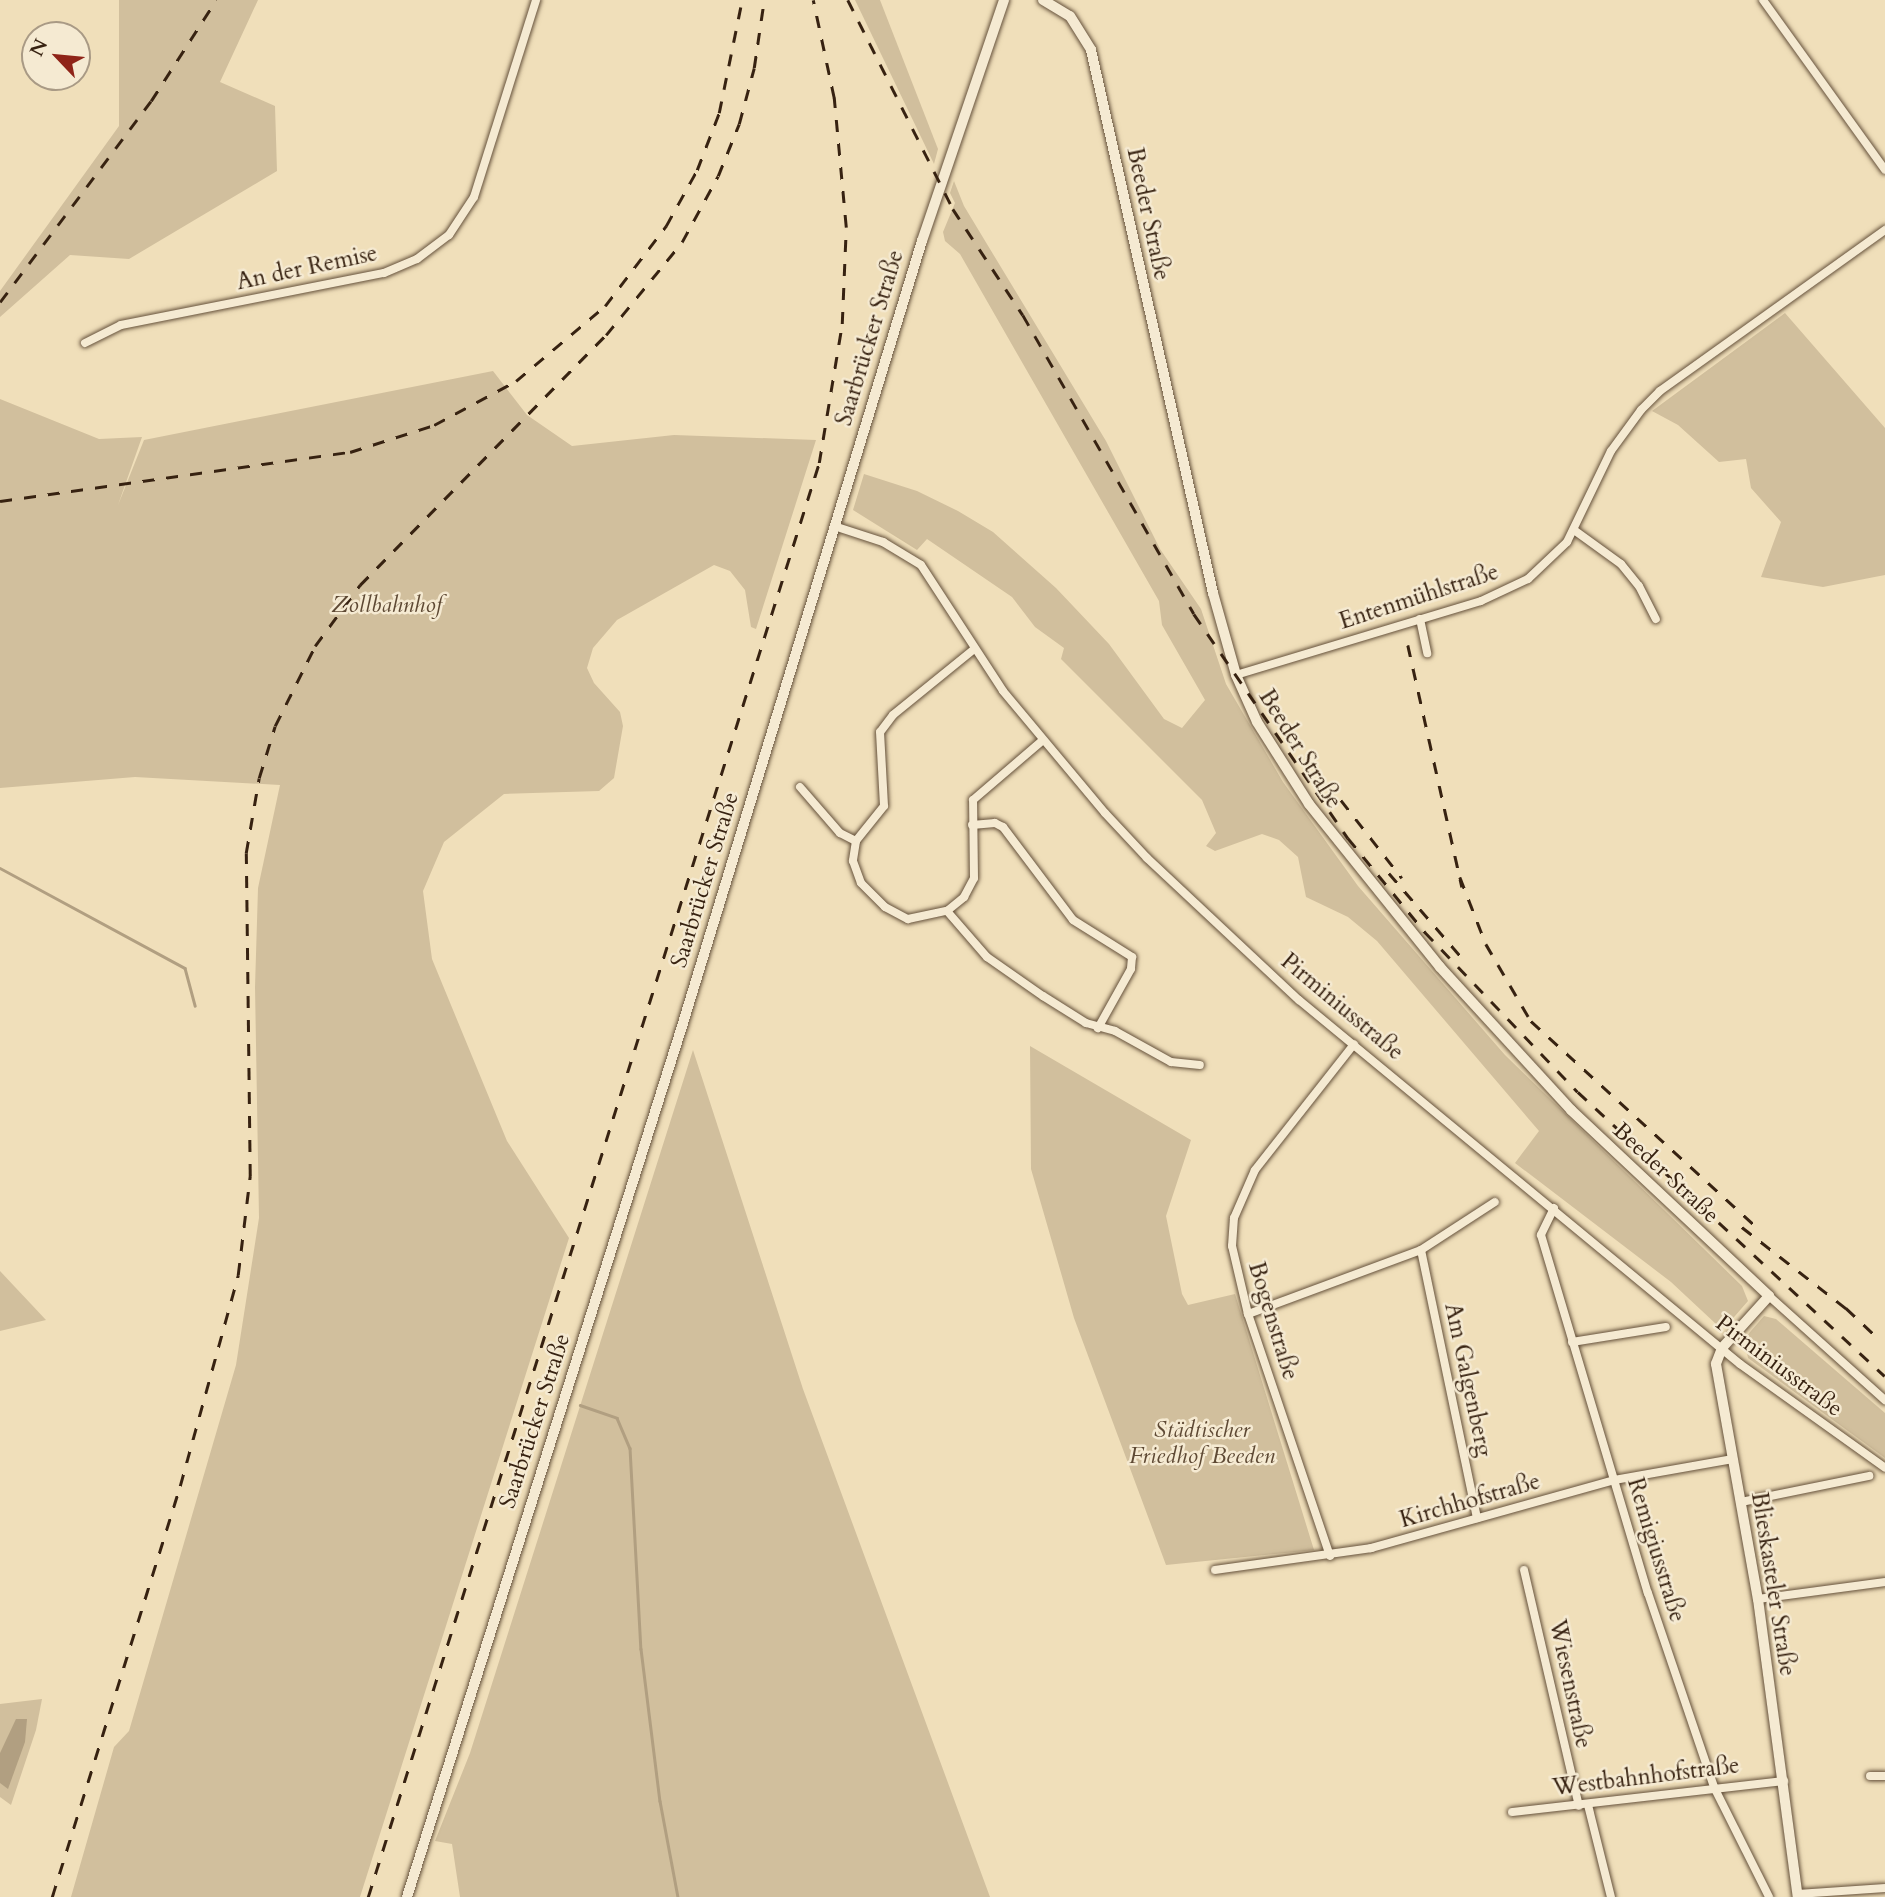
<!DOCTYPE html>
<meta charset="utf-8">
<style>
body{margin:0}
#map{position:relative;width:1885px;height:1897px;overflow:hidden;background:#f0dfba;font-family:Cardo,serif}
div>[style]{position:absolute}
.green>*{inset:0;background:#d1bf9d}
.water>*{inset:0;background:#b19f81}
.stream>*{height:2.5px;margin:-1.25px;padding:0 1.25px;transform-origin:1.25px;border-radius:1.25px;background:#b19f81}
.roads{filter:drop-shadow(0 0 2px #65513b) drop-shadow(0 0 2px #65513b)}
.minor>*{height:8px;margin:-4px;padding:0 4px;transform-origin:4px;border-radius:4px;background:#f5ead2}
.tertiary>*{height:10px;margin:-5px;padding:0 5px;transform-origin:5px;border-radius:5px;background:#f5ead2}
.secondary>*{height:10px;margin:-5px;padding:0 5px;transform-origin:5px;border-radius:5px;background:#f5ead2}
.rail>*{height:2.5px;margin-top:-1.25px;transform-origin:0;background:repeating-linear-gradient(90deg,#372211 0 12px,transparent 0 24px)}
span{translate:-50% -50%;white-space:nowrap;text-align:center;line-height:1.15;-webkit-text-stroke:5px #f5ead2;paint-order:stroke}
.street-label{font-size:23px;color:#372211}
.park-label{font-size:23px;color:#5e4934;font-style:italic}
.north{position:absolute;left:21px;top:21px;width:70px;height:70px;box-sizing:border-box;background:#f5ead2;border:2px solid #a99a85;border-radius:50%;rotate:296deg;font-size:19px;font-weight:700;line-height:28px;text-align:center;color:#372211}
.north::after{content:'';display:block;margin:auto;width:24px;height:32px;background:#8f2418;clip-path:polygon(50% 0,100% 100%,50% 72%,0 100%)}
</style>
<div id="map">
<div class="green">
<i style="clip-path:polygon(119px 0,258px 0,220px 82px,275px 106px,277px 171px,129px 259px,70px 255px,0 317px,0 291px,119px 126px)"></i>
<i style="clip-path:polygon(855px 0,880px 0,938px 149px,934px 164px)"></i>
<i style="clip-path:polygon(954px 181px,964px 206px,1106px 441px,1160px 549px,1201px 609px,1226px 684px,1283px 782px,1358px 886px,1505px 1055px,1742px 1286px,1748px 1301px,1728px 1324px,1716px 1324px,1671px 1282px,1515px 1163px,1539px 1131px,1377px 941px,1348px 917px,1306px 897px,1298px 857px,1279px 840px,1262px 834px,1215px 851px,1206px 846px,1216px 833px,1202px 800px,1061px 659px,1064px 648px,1035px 627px,1012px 597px,927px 539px,917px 550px,853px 510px,864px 474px,917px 491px,958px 511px,993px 532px,1056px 588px,1109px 644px,1164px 719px,1182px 728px,1205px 700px,1162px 625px,1159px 601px,960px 254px,945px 241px,943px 232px,955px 203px,950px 193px)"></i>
<i style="clip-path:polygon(1785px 313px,1885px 428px,1885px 575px,1823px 587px,1761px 577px,1781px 522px,1751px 488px,1746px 459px,1719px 462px,1678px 425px,1652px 411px)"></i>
<i style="clip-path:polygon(493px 371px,527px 415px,572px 446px,674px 435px,816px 440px,756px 629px,751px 627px,745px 590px,730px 571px,714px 565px,617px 620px,593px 648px,587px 668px,594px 683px,620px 712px,623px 726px,614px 778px,599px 791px,504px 794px,444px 842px,423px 891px,432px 959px,507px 1141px,569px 1238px,360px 1897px,71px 1897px,114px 1747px,129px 1731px,236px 1365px,259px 1218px,255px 987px,258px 888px,280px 785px,135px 777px,0 788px,0 399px,99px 439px,142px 437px,118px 505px,144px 440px)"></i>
<i style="clip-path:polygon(1030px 1046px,1191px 1140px,1166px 1216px,1182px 1294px,1188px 1305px,1235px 1294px,1314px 1550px,1166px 1565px,1074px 1318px,1031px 1169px)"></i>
<i style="clip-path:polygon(693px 1050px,803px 1389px,990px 1897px,460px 1897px,452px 1844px,435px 1841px,470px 1753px)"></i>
<i style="clip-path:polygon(0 1271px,46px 1320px,0 1331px)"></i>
<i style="clip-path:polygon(1764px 1316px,1776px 1319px,1885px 1413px,1885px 1458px,1748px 1358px,1744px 1339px)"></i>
<i style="clip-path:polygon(42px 1699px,36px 1730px,11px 1805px,0 1797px,0 1704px)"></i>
</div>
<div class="water">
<i style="clip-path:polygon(16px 1719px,27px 1719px,25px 1742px,8px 1789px,0 1783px,0 1753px)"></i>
</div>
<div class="stream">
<i style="left:0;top:868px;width:210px;rotate:28.4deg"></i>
<i style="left:185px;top:968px;width:39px;rotate:75deg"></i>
<i style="left:580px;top:1405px;width:39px;rotate:19deg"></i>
<i style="left:617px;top:1418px;width:33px;rotate:67deg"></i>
<i style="left:630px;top:1448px;width:201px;rotate:86.9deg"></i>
<i style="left:641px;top:1649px;width:153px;rotate:82.9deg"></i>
<i style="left:660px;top:1801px;width:98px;rotate:79.4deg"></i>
</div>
<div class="roads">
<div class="minor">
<i style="left:1763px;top:0;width:209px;rotate:54.3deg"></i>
<i style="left:85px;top:343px;width:40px;rotate:-26.6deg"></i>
<i style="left:121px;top:325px;width:268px;rotate:-11.2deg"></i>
<i style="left:384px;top:273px;width:36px;rotate:-23deg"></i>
<i style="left:417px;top:259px;width:40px;rotate:-37deg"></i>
<i style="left:449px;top:235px;width:45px;rotate:-56.7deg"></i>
<i style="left:474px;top:197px;width:207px;rotate:-72.5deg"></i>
<i style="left:834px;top:526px;width:52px;rotate:18.1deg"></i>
<i style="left:883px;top:542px;width:44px;rotate:31.2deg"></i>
<i style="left:921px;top:565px;width:150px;rotate:56.9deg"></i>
<i style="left:1003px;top:691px;width:159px;rotate:50.1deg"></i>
<i style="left:1105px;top:813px;width:62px;rotate:47deg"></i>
<i style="left:1147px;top:858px;width:208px;rotate:43.1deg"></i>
<i style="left:1299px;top:1000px;width:572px;rotate:39.54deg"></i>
<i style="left:1740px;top:1364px;width:178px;rotate:35.6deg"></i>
<i style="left:1574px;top:530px;width:58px;rotate:35.9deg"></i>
<i style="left:1621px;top:564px;width:28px;rotate:51deg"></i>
<i style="left:1639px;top:586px;width:37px;rotate:63deg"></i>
<i style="left:1420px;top:619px;width:35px;rotate:78deg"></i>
<i style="left:973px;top:650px;width:103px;rotate:140.9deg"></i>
<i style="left:893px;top:715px;width:21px;rotate:127deg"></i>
<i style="left:880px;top:732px;width:74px;rotate:86.9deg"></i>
<i style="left:884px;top:806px;width:45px;rotate:128.7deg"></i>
<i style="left:856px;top:841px;width:20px;rotate:99deg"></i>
<i style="left:853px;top:861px;width:23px;rotate:70deg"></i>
<i style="left:861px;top:883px;width:34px;rotate:45deg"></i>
<i style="left:885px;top:907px;width:26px;rotate:28deg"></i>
<i style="left:908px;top:919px;width:40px;rotate:-12deg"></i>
<i style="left:947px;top:911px;width:22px;rotate:-39deg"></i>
<i style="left:964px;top:897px;width:21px;rotate:-62deg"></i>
<i style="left:974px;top:878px;width:78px;rotate:-90.7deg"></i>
<i style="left:973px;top:800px;width:92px;rotate:-40.6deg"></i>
<i style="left:1236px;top:675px;width:256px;rotate:-16.8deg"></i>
<i style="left:1481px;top:601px;width:52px;rotate:-25.1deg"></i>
<i style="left:1528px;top:579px;width:54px;rotate:-43.5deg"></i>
<i style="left:1567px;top:542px;width:101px;rotate:-64.2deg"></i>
<i style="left:1611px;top:451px;width:51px;rotate:-53.8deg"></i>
<i style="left:1641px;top:410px;width:27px;rotate:-45deg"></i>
<i style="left:1660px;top:391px;width:277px;rotate:-35.6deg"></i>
<i style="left:800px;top:787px;width:61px;rotate:49deg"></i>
<i style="left:840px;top:833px;width:18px;rotate:27deg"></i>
<i style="left:972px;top:825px;width:23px;rotate:-5deg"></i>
<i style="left:995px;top:823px;width:9px;rotate:27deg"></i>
<i style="left:1003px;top:827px;width:116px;rotate:53deg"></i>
<i style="left:1073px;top:920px;width:70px;rotate:32.1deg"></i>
<i style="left:1132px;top:957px;width:12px;rotate:95deg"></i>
<i style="left:1131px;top:969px;width:68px;rotate:119.2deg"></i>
<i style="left:947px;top:911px;width:61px;rotate:49deg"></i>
<i style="left:987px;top:957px;width:68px;rotate:34.9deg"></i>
<i style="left:1043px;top:996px;width:51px;rotate:32.1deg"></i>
<i style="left:1086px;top:1023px;width:30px;rotate:15deg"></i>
<i style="left:1115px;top:1031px;width:64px;rotate:29deg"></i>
<i style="left:1171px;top:1062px;width:29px;rotate:6deg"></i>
<i style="left:1554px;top:1208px;width:30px;rotate:116deg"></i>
<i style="left:1541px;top:1235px;width:374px;rotate:73.4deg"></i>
<i style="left:1648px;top:1593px;width:205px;rotate:71.2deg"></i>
<i style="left:1714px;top:1787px;width:123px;rotate:63.4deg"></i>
<i style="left:1421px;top:1250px;width:274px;rotate:78.2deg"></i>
<i style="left:1769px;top:1296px;width:156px;rotate:41.9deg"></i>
<i style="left:1248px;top:1314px;width:184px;rotate:-20.3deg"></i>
<i style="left:1421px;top:1250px;width:88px;rotate:-33deg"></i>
<i style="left:1572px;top:1342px;width:95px;rotate:-9.1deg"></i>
<i style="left:1741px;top:1502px;width:131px;rotate:-11.5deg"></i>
<i style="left:1330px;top:1556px;width:256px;rotate:-108.7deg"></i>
<i style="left:1248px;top:1314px;width:70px;rotate:-103.2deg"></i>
<i style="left:1232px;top:1246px;width:28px;rotate:-86deg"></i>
<i style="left:1234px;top:1218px;width:52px;rotate:-66.4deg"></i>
<i style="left:1255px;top:1170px;width:160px;rotate:-51.8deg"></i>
<i style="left:1215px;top:1570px;width:158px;rotate:-8deg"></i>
<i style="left:1371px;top:1548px;width:252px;rotate:-15.6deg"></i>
<i style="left:1614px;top:1480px;width:121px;rotate:-10deg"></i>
<i style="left:1524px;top:1570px;width:242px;rotate:76.9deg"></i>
<i style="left:1758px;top:1599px;width:128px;rotate:-7.6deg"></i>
<i style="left:1870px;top:1776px;width:15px"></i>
<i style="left:1588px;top:1805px;width:95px;rotate:76deg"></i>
<i style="left:1512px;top:1812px;width:274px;rotate:-6.5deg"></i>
<i style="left:1798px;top:1894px;width:87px;rotate:-3.9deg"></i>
</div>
<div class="tertiary">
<i style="left:1043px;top:0;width:31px;rotate:31deg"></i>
<i style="left:1070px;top:16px;width:40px;rotate:58deg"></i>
<i style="left:1091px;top:50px;width:557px;rotate:77.34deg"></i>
<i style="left:1213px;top:593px;width:85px;rotate:74.3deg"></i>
<i style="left:1236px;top:675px;width:51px;rotate:65.9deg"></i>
<i style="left:1257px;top:722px;width:97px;rotate:57.6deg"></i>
<i style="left:1309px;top:804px;width:209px;rotate:51.2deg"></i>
<i style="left:1440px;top:967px;width:194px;rotate:47.5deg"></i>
<i style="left:1571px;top:1110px;width:272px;rotate:43.2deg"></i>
<i style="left:1769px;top:1296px;width:70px;rotate:132.1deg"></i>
<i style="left:1722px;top:1348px;width:17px;rotate:111deg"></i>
<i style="left:1716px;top:1364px;width:239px;rotate:79.9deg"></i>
<i style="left:1758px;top:1599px;width:301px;rotate:82.4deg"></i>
</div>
<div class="secondary">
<i style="left:407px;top:1897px;width:917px;rotate:-72.47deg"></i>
<i style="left:683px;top:1023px;width:818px;rotate:-73.01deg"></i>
<i style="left:922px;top:241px;width:255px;rotate:-71.2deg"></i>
</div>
</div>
<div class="rail">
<i style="left:848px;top:0;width:234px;rotate:63.3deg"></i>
<i style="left:953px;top:209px;width:127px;rotate:56.6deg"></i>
<i style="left:1023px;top:315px;width:344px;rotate:60.2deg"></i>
<i style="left:1194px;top:614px;width:272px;rotate:55.5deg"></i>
<i style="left:1348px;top:838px;width:122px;rotate:50.7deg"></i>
<i style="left:1425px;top:932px;width:221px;rotate:46.3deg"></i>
<i style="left:1578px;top:1092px;width:418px;rotate:42.8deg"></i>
<i style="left:0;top:302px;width:251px;rotate:-53.1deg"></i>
<i style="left:151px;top:101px;width:120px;rotate:-57.2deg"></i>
<i style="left:0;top:501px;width:353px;rotate:-8deg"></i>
<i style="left:350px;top:452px;width:88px;rotate:-17.8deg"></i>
<i style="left:434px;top:425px;width:93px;rotate:-28.2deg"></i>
<i style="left:516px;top:381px;width:116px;rotate:-40.1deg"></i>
<i style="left:605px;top:306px;width:101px;rotate:-52.7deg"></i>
<i style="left:666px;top:226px;width:64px;rotate:-61deg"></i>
<i style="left:697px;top:170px;width:61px;rotate:-68.9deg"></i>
<i style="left:719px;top:113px;width:115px;rotate:-78.5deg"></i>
<i style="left:1408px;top:645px;width:248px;rotate:77.4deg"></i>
<i style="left:1341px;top:800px;width:99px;rotate:52deg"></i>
<i style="left:1389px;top:873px;width:112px;rotate:49.3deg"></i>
<i style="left:1460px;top:877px;width:72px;rotate:68.8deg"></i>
<i style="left:1486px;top:944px;width:89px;rotate:59.7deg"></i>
<i style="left:1531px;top:1021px;width:311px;rotate:42.4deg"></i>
<i style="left:1742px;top:1227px;width:140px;rotate:38deg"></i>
<i style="left:1846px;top:1308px;width:44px;rotate:43.2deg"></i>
<i style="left:52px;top:1897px;width:430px;rotate:-72.7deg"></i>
<i style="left:180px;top:1486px;width:219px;rotate:-74.6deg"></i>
<i style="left:238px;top:1275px;width:100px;rotate:-83.1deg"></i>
<i style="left:250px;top:1176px;width:323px;rotate:-90.7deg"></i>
<i style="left:246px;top:853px;width:76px;rotate:-80.2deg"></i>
<i style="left:259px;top:778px;width:54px;rotate:-72.9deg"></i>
<i style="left:275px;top:726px;width:89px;rotate:-63.4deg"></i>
<i style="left:315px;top:646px;width:76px;rotate:-53.6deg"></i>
<i style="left:360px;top:585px;width:351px;rotate:-45.5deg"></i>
<i style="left:606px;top:335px;width:120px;rotate:-50.7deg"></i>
<i style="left:682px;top:242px;width:75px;rotate:-61.4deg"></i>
<i style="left:718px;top:176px;width:56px;rotate:-68deg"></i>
<i style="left:739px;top:124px;width:58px;rotate:-75deg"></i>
<i style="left:754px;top:68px;width:69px;rotate:-81.6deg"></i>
<i style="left:368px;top:1897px;width:1503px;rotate:-72.54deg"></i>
<i style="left:819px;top:463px;width:141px;rotate:-80.6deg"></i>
<i style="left:842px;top:324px;width:97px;rotate:-87.6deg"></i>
<i style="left:846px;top:227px;width:130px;rotate:-95.3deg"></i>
<i style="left:834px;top:98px;width:100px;rotate:-102.1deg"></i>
</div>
<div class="street-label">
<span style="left:1148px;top:214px;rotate:78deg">Beeder Straße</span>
<span style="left:307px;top:268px;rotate:-12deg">An der Remise</span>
<span style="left:870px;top:338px;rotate:-73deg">Saarbrücker Straße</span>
<span style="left:1419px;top:597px;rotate:-18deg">Entenmühlstraße</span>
<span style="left:1300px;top:749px;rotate:58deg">Beeder Straße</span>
<span style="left:705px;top:880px;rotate:-73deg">Saarbrücker Straße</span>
<span style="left:1342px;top:1007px;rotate:40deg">Pirminiusstraße</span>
<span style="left:1666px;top:1173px;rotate:43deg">Beeder Straße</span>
<span style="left:1273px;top:1321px;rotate:73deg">Bogenstraße</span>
<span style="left:1779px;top:1366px;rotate:37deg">Pirminiusstraße</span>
<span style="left:1468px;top:1380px;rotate:78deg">Am Galgenberg</span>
<span style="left:535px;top:1421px;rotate:-72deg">Saarbrücker Straße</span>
<span style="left:1470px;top:1501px;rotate:-16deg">Kirchhofstraße</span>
<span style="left:1656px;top:1550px;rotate:73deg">Remigiusstraße</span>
<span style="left:1773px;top:1584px;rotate:81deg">Blieskasteler Straße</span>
<span style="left:1570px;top:1684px;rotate:78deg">Wiesenstraße</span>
<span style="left:1646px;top:1777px;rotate:-7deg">Westbahnhofstraße</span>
</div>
<div class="park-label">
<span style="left:387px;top:605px">Zollbahnhof</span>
<span style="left:1202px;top:1443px">Städtischer<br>Friedhof Beeden</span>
</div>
<div class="north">N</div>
</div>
